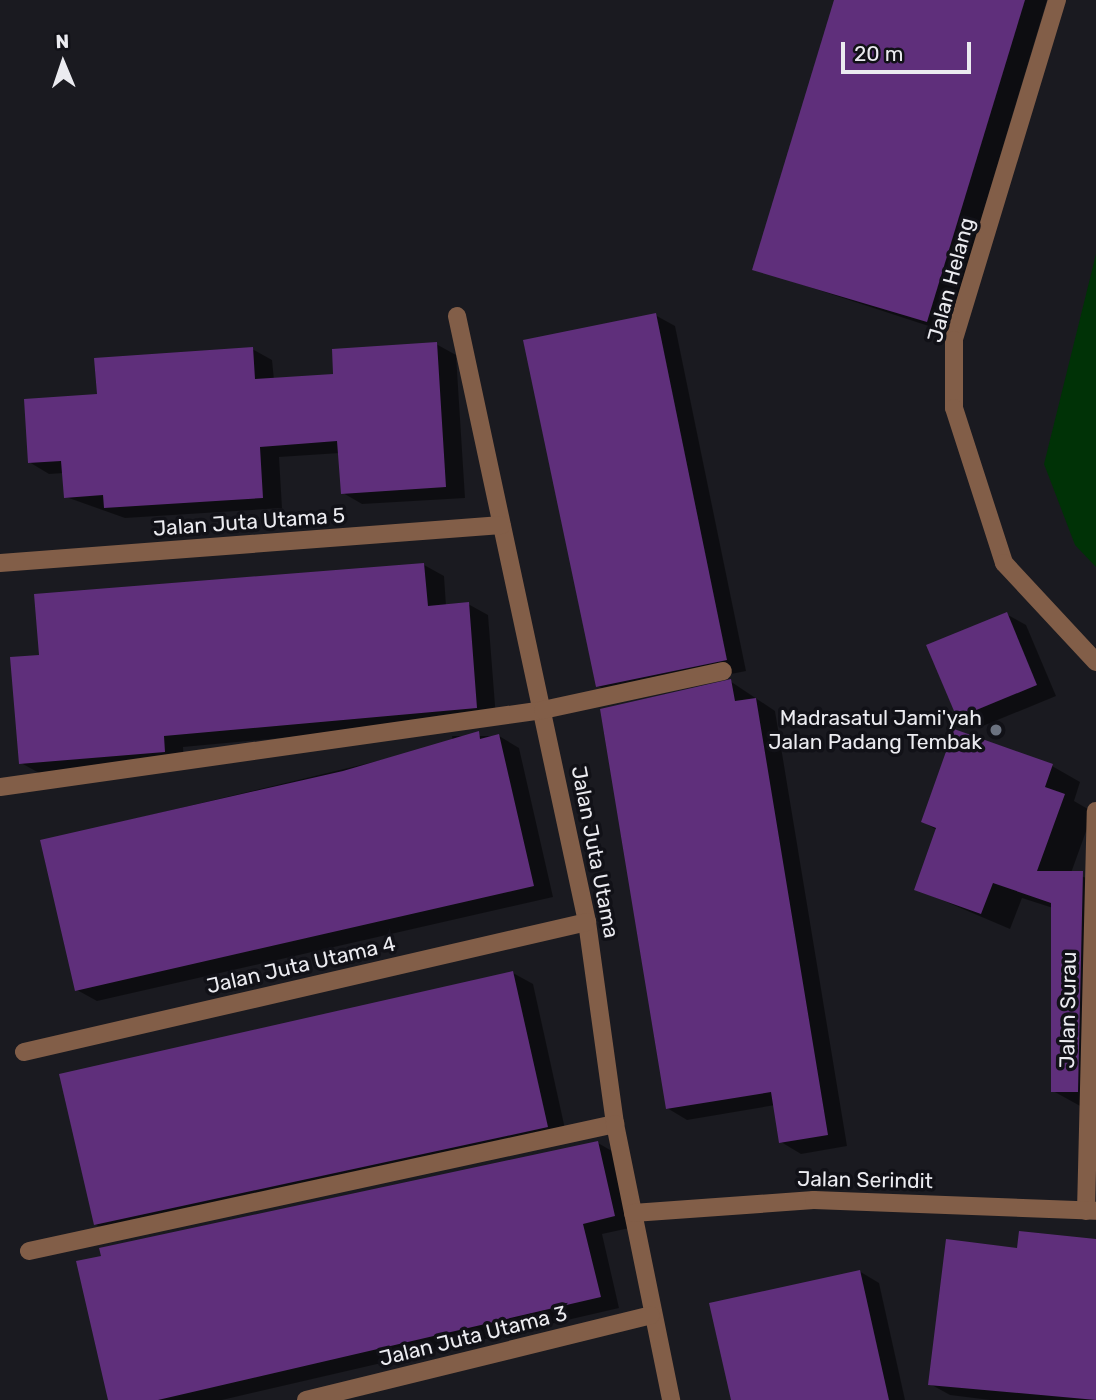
<!DOCTYPE html>
<style>
body{margin:0}
#map{position:relative;width:1096px;height:1400px;overflow:hidden;background:#1a1a20;font-family:Rubik,sans-serif}
div>[style]{position:absolute}
.green>*{inset:0;background:#003206}
.shadow>*{inset:0;background:#0007}
.building>*{inset:0;background:#5f2f7b}
.lane>*{height:18px;margin:-9px;padding:0 9px;transform-origin:9px;border-radius:9px;background:#825e48}
.street>*{height:18px;margin:-9px;padding:0 9px;transform-origin:9px;border-radius:9px;background:#825e48}
.dots>*{width:19px;height:19px;translate:-50% -50%;box-sizing:border-box;border:4px solid #111117;border-radius:50%}
span{translate:-50% -50%;white-space:nowrap;text-align:center;line-height:1.15;-webkit-text-stroke:7px #111117;paint-order:stroke}
.street-label{font-size:21px;color:#ebebf0}
.poi-label{font-size:21px;color:#ebebf0}
.right{translate:-100% -50%;text-align:right}
.north{position:absolute;left:28px;top:28px;width:70px;height:70px;-webkit-text-stroke:5px #111117;paint-order:stroke;rotate:358deg;font-size:19px;font-weight:700;line-height:28px;text-align:center;color:#ebebf0}
.north::after{content:'';display:block;margin:auto;width:24px;height:32px;background:#ebebf0;clip-path:polygon(50% 0,100% 100%,50% 72%,0 100%)}
.scale{position:absolute;left:841px;top:42px;width:130px;height:32px;box-sizing:border-box;border:4px solid #ebebf0;border-top:0;padding-left:9px;font-size:21px;line-height:24px;white-space:nowrap;color:#ebebf0;-webkit-text-stroke:5px #111117;paint-order:stroke}
</style>
<div id="map">
<div class="green">
<i style="clip-path:polygon(1096px 254px,1096px 567px,1075px 545px,1044px 464px)"></i>
</div>
<div class="shadow">
<i style="clip-path:polygon(836px 0,1047px 0,947px 332px,754px 269px)"></i>
<i style="clip-path:polygon(655px 315px,675px 326px,746px 671px,617px 697px,598px 686px)"></i>
<i style="clip-path:polygon(436px 344px,456px 355px,465px 498px,362px 504px,343px 493px,340px 453px,279px 457px,282px 508px,125px 518px,66px 497px,64px 473px,49px 474px,29px 462px,99px 396px,252px 349px,272px 360px,274px 380px,335px 376px)"></i>
<i style="clip-path:polygon(424px 565px,444px 576px,446px 606px,468px 604px,488px 615px,496px 718px,183px 747px,184px 763px,41px 774px,21px 763px,41px 657px)"></i>
<i style="clip-path:polygon(1006px 614px,1026px 625px,1056px 696px,978px 728px,958px 717px)"></i>
<i style="clip-path:polygon(730px 681px,775px 711px,847px 1146px,801px 1154px,781px 1142px,775px 1105px,687px 1120px,667px 1108px)"></i>
<i style="clip-path:polygon(452px 736px,499px 736px,519px 748px,553px 897px,97px 1001px,77px 990px,42px 841px,453px 743px)"></i>
<i style="clip-path:polygon(1052px 766px,1080px 782px,1074px 801px,1093px 812px,1071px 873px,1096px 881px,1082px 1107px,1053px 1091px,1053px 908px,1022px 898px,1010px 929px,916px 889px,937px 830px,923px 822px)"></i>
<i style="clip-path:polygon(513px 973px,533px 984px,567px 1138px,115px 1236px,95px 1224px)"></i>
<i style="clip-path:polygon(598px 1143px,617px 1154px,634px 1227px,602px 1234px,619px 1308px,222px 1400px,110px 1400px,103px 1257px)"></i>
<i style="clip-path:polygon(1096px 1241px,1096px 1400px,990px 1400px,950px 1395px,930px 1384px,1018px 1250px)"></i>
<i style="clip-path:polygon(859px 1271px,879px 1283px,905px 1400px,732px 1400px)"></i>
</div>
<div class="building">
<i style="clip-path:polygon(834px 0,1025px 0,927px 322px,752px 270px)"></i>
<i style="clip-path:polygon(656px 313px,727px 660px,596px 687px,523px 340px)"></i>
<i style="clip-path:polygon(437px 342px,446px 487px,341px 494px,337px 441px,260px 447px,263px 498px,104px 508px,103px 495px,64px 498px,61px 461px,28px 463px,24px 399px,97px 394px,94px 358px,253px 347px,255px 379px,333px 374px,332px 349px)"></i>
<i style="clip-path:polygon(424px 563px,428px 606px,469px 602px,477px 708px,164px 736px,165px 752px,19px 764px,10px 657px,39px 655px,34px 594px)"></i>
<i style="clip-path:polygon(1007px 612px,1037px 685px,957px 718px,926px 645px)"></i>
<i style="clip-path:polygon(731px 679px,735px 701px,756px 698px,828px 1135px,779px 1143px,771px 1092px,666px 1109px,600px 709px)"></i>
<i style="clip-path:polygon(954px 729px,1053px 764px,1045px 787px,1065px 794px,1037px 871px,1083px 871px,1078px 1092px,1051px 1092px,1051px 903px,993px 883px,981px 914px,914px 890px,936px 828px,921px 822px)"></i>
<i style="clip-path:polygon(479px 731px,480px 739px,499px 734px,534px 886px,75px 991px,40px 840px,343px 771px)"></i>
<i style="clip-path:polygon(513px 971px,548px 1127px,94px 1225px,59px 1074px)"></i>
<i style="clip-path:polygon(598px 1141px,615px 1216px,583px 1224px,601px 1297px,158px 1400px,108px 1400px,76px 1261px,101px 1256px,99px 1248px)"></i>
<i style="clip-path:polygon(1019px 1231px,1096px 1239px,1096px 1400px,928px 1385px,946px 1239px,1017px 1248px)"></i>
<i style="clip-path:polygon(860px 1270px,889px 1400px,731px 1400px,709px 1303px)"></i>
</div>
<div class="lane">
<i style="left:29px;top:1251px;width:600px;rotate:-12.23deg"></i>
</div>
<div class="street">
<i style="left:1057px;top:0;width:355px;rotate:106.9deg"></i>
<i style="left:954px;top:340px;width:68px;rotate:90deg"></i>
<i style="left:954px;top:408px;width:163px;rotate:72.1deg"></i>
<i style="left:1004px;top:563px;width:135px;rotate:47.1deg"></i>
<i style="left:457px;top:316px;width:620px;rotate:77.89deg"></i>
<i style="left:587px;top:922px;width:204px;rotate:82.1deg"></i>
<i style="left:615px;top:1124px;width:282px;rotate:78.5deg"></i>
<i style="left:0;top:563px;width:503px;rotate:-4.33deg"></i>
<i style="left:0;top:787px;width:548px;rotate:-8.07deg"></i>
<i style="left:543px;top:710px;width:184px;rotate:-12.2deg"></i>
<i style="left:24px;top:1052px;width:578px;rotate:-13deg"></i>
<i style="left:1086px;top:1211px;width:400px;rotate:-88.6deg"></i>
<i style="left:633px;top:1213px;width:181px;rotate:-4.1deg"></i>
<i style="left:814px;top:1200px;width:282px;rotate:2.2deg"></i>
<i style="left:306px;top:1400px;width:355px;rotate:-13.8deg"></i>
</div>
<div class="dots">
<i style="left:996px;top:730px;background:#6b7280"></i>
</div>
<div class="street-label">
<span style="left:951px;top:280px;rotate:-75deg">Jalan Helang</span>
<span style="left:249px;top:522px;rotate:-4deg">Jalan Juta Utama 5</span>
<span style="left:595px;top:852px;rotate:79deg">Jalan Juta Utama</span>
<span style="left:301px;top:965px;rotate:-13deg">Jalan Juta Utama 4</span>
<span style="left:1068px;top:1010px;rotate:-89deg">Jalan Surau</span>
<span style="left:865px;top:1180px;rotate:1deg">Jalan Serindit</span>
<span style="left:473px;top:1336px;rotate:-14deg">Jalan Juta Utama 3</span>
</div>
<div class="poi-label">
<span class="right" style="left:982px;top:730px">Madrasatul Jami'yah<br>Jalan Padang Tembak</span>
</div>
<div class="north">N</div>
<div class="scale">20 m</div>
</div>
